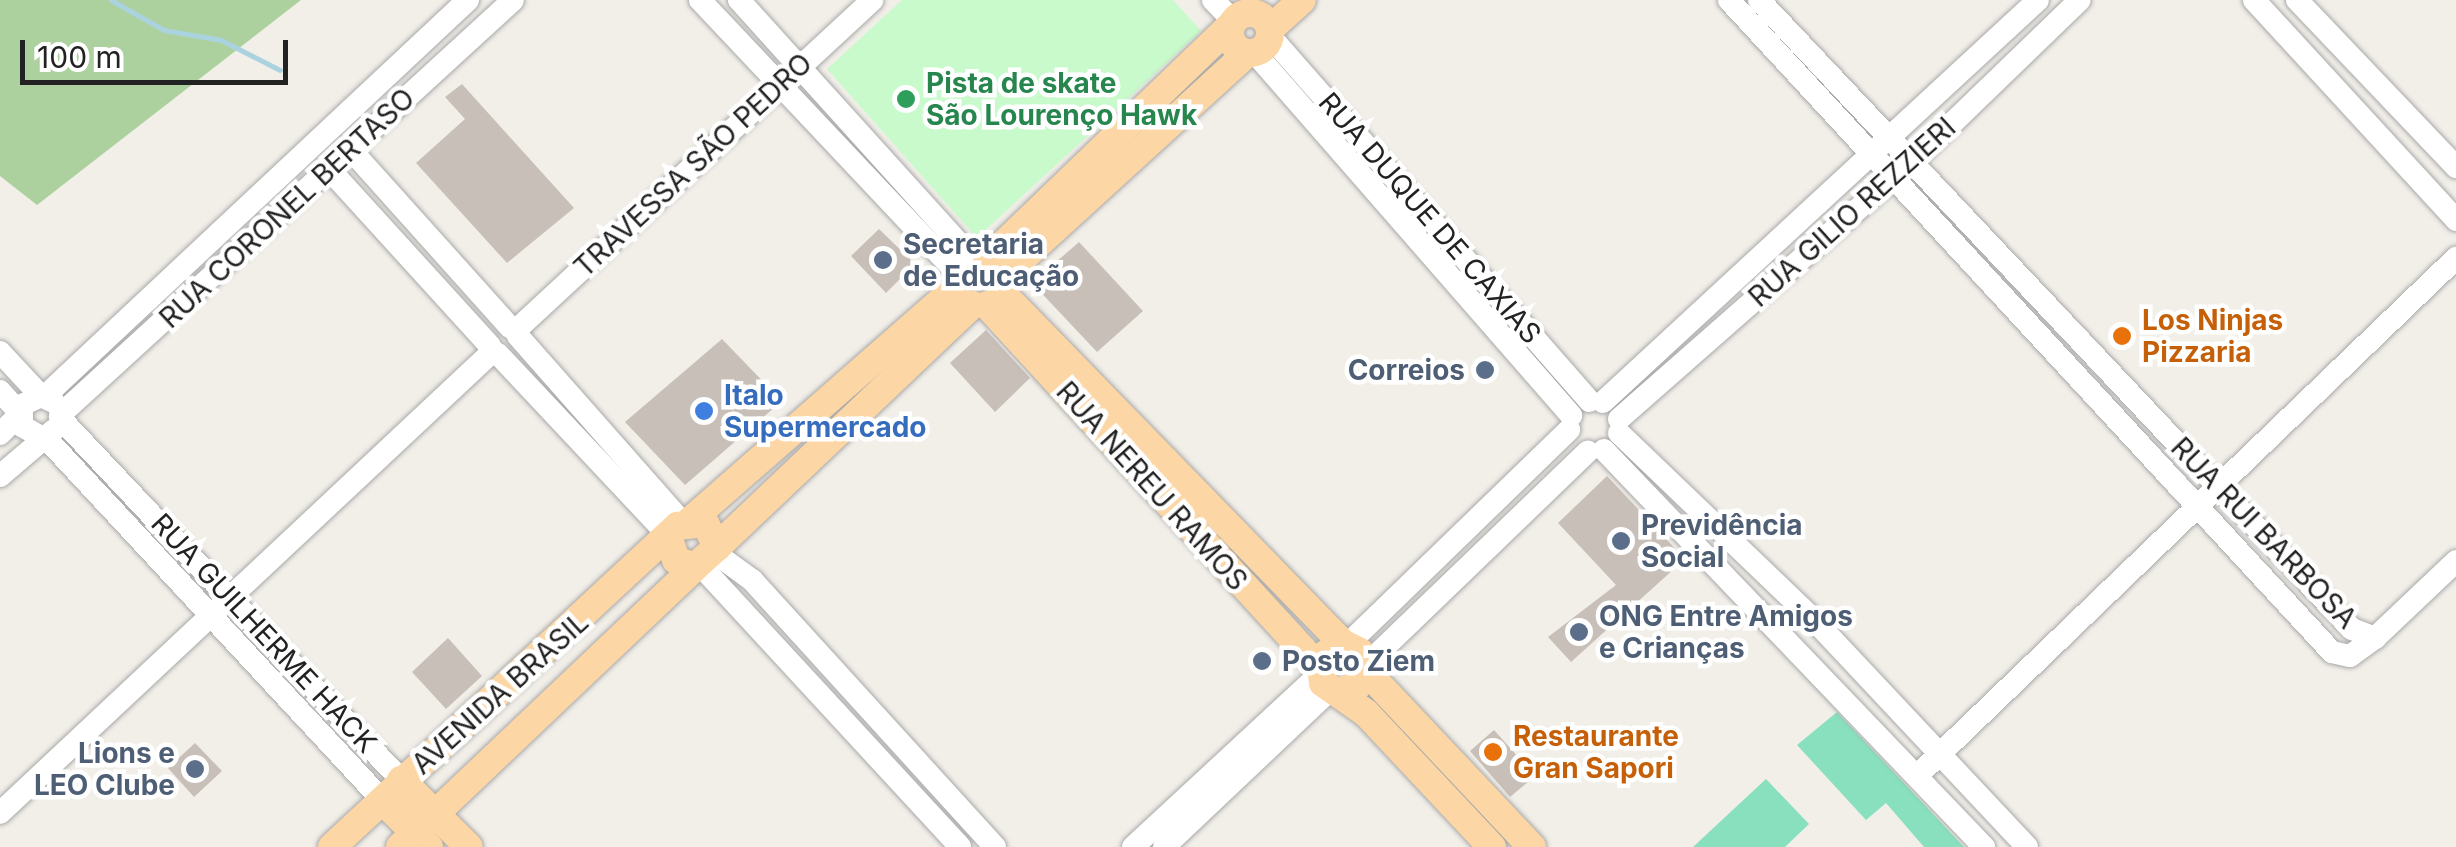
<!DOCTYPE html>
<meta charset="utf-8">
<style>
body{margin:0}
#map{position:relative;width:2456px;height:847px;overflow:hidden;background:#f2efe9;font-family:Inter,sans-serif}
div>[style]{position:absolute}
.forest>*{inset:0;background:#add19e}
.park>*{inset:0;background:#c8facc}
.pitch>*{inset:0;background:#88e0be}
.stream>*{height:5px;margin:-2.5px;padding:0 2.5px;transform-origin:2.5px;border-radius:2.5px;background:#aad3df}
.building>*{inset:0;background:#c7bfb8}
.roads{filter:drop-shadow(0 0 2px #a9a9a9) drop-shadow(0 0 2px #a9a9a9)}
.minor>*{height:22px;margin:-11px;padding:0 11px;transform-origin:11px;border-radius:11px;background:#fff}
.major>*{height:28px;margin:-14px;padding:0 14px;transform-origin:14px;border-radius:14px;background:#fcd6a4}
.major>.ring{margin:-14px;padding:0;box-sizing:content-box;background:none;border:28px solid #fcd6a4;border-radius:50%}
.dots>*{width:28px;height:28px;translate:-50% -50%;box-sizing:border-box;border:5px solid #fff;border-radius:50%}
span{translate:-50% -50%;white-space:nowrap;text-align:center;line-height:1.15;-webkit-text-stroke:9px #fff;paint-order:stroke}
.leisure-label{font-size:28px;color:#27864d;font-weight:700}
.left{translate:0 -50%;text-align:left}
.street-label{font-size:28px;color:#222}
.service-label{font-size:28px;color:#4e5e75;font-weight:700}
.right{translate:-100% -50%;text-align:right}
.food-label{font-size:28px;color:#c56008;font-weight:700}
.shop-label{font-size:28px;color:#366cbe;font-weight:700}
.scale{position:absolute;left:20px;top:40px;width:268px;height:45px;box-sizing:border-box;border:5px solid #222;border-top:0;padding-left:12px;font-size:30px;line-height:35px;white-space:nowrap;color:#222;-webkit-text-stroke:8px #fff;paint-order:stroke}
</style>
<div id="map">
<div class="forest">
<i style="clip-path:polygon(0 0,301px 0,37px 205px,0 176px)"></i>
</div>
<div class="park">
<i style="clip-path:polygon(902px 0,1173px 0,1201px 31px,977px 238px,827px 69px)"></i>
</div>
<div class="pitch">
<i style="clip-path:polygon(1837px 712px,1906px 785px,1964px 847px,1924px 847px,1886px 803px,1866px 820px,1797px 745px)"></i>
<i style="clip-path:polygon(1766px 779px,1809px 824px,1785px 847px,1693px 847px)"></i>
</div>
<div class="stream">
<i style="left:111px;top:0;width:61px;rotate:29.5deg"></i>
<i style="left:164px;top:30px;width:58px;rotate:10deg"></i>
<i style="left:221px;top:40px;width:66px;rotate:27deg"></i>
</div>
<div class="building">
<i style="clip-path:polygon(462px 84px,574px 208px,507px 263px,416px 163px,465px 119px,445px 97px)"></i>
<i style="clip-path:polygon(879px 229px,915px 264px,886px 293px,851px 256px)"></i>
<i style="clip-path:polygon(1079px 242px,1143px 311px,1097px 352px,1032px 283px)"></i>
<i style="clip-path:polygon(986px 330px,1030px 378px,995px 412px,950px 363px)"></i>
<i style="clip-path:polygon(722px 339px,782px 401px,685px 485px,625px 422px)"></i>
<i style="clip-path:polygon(1607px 476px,1685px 559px,1571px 662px,1548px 637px,1616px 585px,1558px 523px)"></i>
<i style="clip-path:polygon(448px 638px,482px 676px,446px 709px,412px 672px)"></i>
<i style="clip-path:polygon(1494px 730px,1535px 776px,1510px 797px,1470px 751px)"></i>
<i style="clip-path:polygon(195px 743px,222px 771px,194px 797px,168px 768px)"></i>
</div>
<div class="roads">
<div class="minor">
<i style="left:700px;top:0;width:375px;rotate:46.7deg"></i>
<i style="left:739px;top:0;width:349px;rotate:47.9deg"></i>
<i style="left:1213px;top:0;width:29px;rotate:46deg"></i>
<i style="left:1729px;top:0;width:888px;rotate:47.24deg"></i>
<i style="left:2332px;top:652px;width:18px;rotate:13deg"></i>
<i style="left:2350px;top:656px;width:31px;rotate:-36deg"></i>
<i style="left:2375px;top:638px;width:112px;rotate:-43.5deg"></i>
<i style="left:1759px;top:0;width:864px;rotate:46.69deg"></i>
<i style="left:2352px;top:629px;width:25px;rotate:21deg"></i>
<i style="left:2254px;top:0;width:299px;rotate:47.4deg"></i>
<i style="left:2297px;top:0;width:231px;rotate:46.4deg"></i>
<i style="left:1270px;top:36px;width:485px;rotate:48.8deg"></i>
<i style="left:1255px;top:53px;width:481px;rotate:48.9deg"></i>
<i style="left:351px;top:150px;width:238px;rotate:48.1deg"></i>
<i style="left:329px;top:169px;width:239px;rotate:47.7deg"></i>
<i style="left:515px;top:331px;width:487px;rotate:-42.8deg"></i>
<i style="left:518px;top:336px;width:249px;rotate:48.6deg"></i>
<i style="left:0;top:352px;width:60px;rotate:47deg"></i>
<i style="left:498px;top:354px;width:251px;rotate:46.8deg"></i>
<i style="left:0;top:391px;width:30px;rotate:48deg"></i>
<i style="left:44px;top:397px;width:581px;rotate:-43.12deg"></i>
<i style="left:1603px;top:402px;width:592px;rotate:-42.74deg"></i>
<i style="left:60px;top:415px;width:614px;rotate:-42.49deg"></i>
<i style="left:60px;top:418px;width:497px;rotate:46.7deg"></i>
<i style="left:1619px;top:419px;width:390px;rotate:-41.3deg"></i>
<i style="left:1912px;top:162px;width:233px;rotate:-44deg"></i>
<i style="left:1619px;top:433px;width:270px;rotate:43.8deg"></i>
<i style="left:1814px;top:620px;width:311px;rotate:46.8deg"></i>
<i style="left:0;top:434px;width:27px;rotate:-45deg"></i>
<i style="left:44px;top:436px;width:498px;rotate:47.1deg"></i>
<i style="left:41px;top:437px;width:22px;rotate:-150deg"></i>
<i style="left:22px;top:426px;width:21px;rotate:-90deg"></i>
<i style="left:22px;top:405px;width:21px;rotate:-25deg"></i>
<i style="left:41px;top:396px;width:14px;rotate:25deg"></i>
<i style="left:1604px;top:450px;width:550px;rotate:46.25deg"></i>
<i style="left:0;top:476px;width:71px;rotate:-40.4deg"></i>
<i style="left:715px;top:553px;width:46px;rotate:36.1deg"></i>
<i style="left:752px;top:580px;width:361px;rotate:47.7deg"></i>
<i style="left:701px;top:566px;width:382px;rotate:47.3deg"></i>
<i style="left:1348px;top:644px;width:308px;rotate:-44.1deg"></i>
<i style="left:1366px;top:665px;width:308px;rotate:-43.9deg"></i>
<i style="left:1917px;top:776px;width:748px;rotate:-43.86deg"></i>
<i style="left:0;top:813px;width:676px;rotate:-43.14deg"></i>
<i style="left:1133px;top:847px;width:253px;rotate:-42.8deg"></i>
<i style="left:1164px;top:847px;width:230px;rotate:-43.4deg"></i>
</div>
<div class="major">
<i class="ring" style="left:1230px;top:13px;width:12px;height:12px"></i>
<i style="left:1270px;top:29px;width:43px;rotate:-42.2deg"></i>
<i style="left:987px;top:260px;width:339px;rotate:-43.9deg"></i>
<i style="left:1002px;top:277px;width:332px;rotate:-42.4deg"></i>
<i style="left:1001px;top:292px;width:489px;rotate:45.8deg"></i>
<i style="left:987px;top:305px;width:490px;rotate:47.5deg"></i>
<i style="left:691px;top:520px;width:352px;rotate:-41.2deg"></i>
<i style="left:717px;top:547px;width:352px;rotate:-43.5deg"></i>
<i style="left:1366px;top:671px;width:242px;rotate:46.7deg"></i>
<i style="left:1340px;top:691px;width:18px;rotate:-16deg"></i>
<i style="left:1357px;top:686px;width:17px;rotate:-59deg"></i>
<i style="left:1366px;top:671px;width:20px;rotate:-108deg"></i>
<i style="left:1360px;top:652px;width:20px;rotate:-153deg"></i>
<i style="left:1342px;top:643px;width:27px;rotate:146deg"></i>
<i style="left:1320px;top:658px;width:25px;rotate:83deg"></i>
<i style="left:1323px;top:683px;width:52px;rotate:34.9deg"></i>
<i style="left:1366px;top:713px;width:184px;rotate:46.8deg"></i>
<i style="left:401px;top:780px;width:95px;rotate:44.6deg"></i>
<i style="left:383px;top:801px;width:65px;rotate:45deg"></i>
<i style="left:332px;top:847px;width:472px;rotate:-42.9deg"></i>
<i style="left:678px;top:526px;width:27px;rotate:-6deg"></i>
<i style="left:705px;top:523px;width:27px;rotate:63deg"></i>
<i style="left:717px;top:547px;width:30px;rotate:138deg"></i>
<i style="left:695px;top:567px;width:20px;rotate:-160deg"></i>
<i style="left:676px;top:560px;width:20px;rotate:-108deg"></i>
<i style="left:400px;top:847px;width:407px;rotate:-43.5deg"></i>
</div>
</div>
<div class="dots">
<i style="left:906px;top:99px;background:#2e9e5b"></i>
<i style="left:883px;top:260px;background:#5c6f8a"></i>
<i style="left:2122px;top:336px;background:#e8710a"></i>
<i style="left:1485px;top:370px;background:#5c6f8a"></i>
<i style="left:704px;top:411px;background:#3f7fe0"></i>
<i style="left:1621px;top:541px;background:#5c6f8a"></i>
<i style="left:1579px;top:632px;background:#5c6f8a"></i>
<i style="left:1262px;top:661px;background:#5c6f8a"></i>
<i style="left:1493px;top:752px;background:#e8710a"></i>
<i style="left:195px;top:769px;background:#5c6f8a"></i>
</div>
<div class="leisure-label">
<span class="left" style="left:926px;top:99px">Pista de skate<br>São Lourenço Hawk</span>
</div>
<div class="street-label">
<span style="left:693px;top:165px;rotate:-43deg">TRAVESSA SÃO PEDRO</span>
<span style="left:287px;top:208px;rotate:-43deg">RUA CORONEL BERTASO</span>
<span style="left:1852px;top:212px;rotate:-42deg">RUA GILIO REZZIERI</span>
<span style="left:1430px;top:218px;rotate:49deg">RUA DUQUE DE CAXIAS</span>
<span style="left:1152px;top:486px;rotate:48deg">RUA NEREU RAMOS</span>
<span style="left:2264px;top:533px;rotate:46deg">RUA RUI BARBOSA</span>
<span style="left:264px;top:633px;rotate:47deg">RUA GUILHERME HACK</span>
<span style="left:500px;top:693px;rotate:-42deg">AVENIDA BRASIL</span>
</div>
<div class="service-label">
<span class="left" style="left:903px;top:260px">Secretaria<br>de Educação</span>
<span class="right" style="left:1465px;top:370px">Correios</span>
<span class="left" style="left:1641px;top:541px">Previdência<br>Social</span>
<span class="left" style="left:1599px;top:632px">ONG Entre Amigos<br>e Crianças</span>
<span class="left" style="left:1282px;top:661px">Posto Ziem</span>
<span class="right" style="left:175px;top:769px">Lions e<br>LEO Clube</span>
</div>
<div class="food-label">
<span class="left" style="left:2142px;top:336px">Los Ninjas<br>Pizzaria</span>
<span class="left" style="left:1513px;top:752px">Restaurante<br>Gran Sapori</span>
</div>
<div class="shop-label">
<span class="left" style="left:724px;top:411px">Italo<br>Supermercado</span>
</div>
<div class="scale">100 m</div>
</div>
